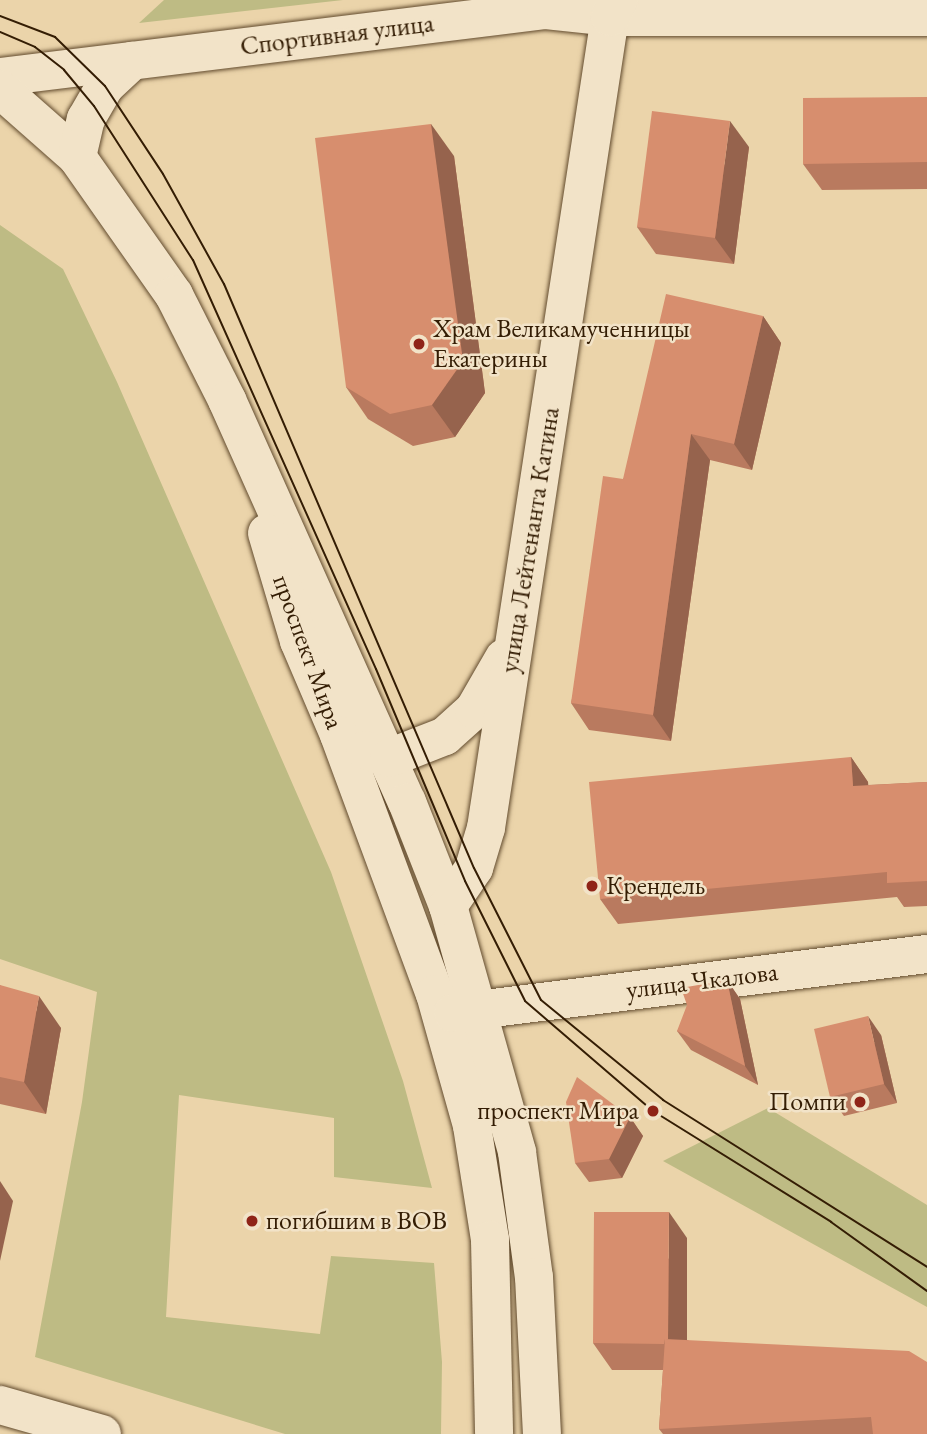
<!DOCTYPE html>
<meta charset="utf-8">
<style>
body{margin:0}
#map{position:relative;width:927px;height:1434px;overflow:hidden;background:#ebd4aa;font-family:"EB Garamond",serif}
div>[style]{position:absolute}
.green>*{inset:0;background:#bebb84}
.roads{filter:drop-shadow(0 0 2px #624b2e) drop-shadow(0 0 2px #624b2e)}
.street>*{height:38px;margin:-19px;padding:0 19px;transform-origin:19px;border-radius:19px;background:#f2e3c8}
.secondary>*{height:38px;margin:-19px;padding:0 19px;transform-origin:19px;border-radius:19px;background:#f2e3c8}
.tram>*{height:2px;margin:-1px;padding:0 1px;transform-origin:1px;border-radius:1px;background:#341d04}
.wall>*{inset:0;background:#b97a5f}
.shaded-wall>*{inset:0;background:#96634d}
.building>*{inset:0;background:#d78e6e}
.dots>*{width:19px;height:19px;translate:-50% -50%;box-sizing:border-box;border:4px solid #f2e3c8;border-radius:50%}
span{translate:-50% -50%;white-space:nowrap;text-align:center;line-height:1.15;-webkit-text-stroke:5px #f2e3c8;paint-order:stroke}
.street-label{font-size:26px;color:#341d04}
.poi-label{font-size:26px;color:#341d04}
.left{translate:0 -50%;text-align:left}
.right{translate:-100% -50%;text-align:right}
</style>
<div id="map">
<div class="green">
<i style="clip-path:polygon(164px 0,343px 0,139px 23px)"></i>
<i style="clip-path:polygon(0 225px,63px 269px,117px 382px,331px 872px,403px 1081px,432px 1188px,334px 1177px,334px 1118px,179px 1095px,166px 1317px,320px 1334px,331px 1256px,434px 1263px,442px 1362px,441px 1434px,285px 1434px,35px 1357px,82px 1102px,97px 992px,0 959px)"></i>
<i style="clip-path:polygon(768px 1108px,927px 1205px,927px 1307px,663px 1161px)"></i>
</div>
<div class="roads">
<div class="street">
<i style="left:610px;top:17px;width:317px"></i>
</div>
<div class="secondary">
<i style="left:0;top:77px;width:550px;rotate:-7deg"></i>
<i style="left:546px;top:10px;width:64px;rotate:6.2deg"></i>
<i style="left:0;top:89px;width:103px;rotate:41.4deg"></i>
<i style="left:77px;top:157px;width:169px;rotate:54.9deg"></i>
<i style="left:174px;top:295px;width:118px;rotate:63.2deg"></i>
<i style="left:227px;top:400px;width:440px;rotate:65.9deg"></i>
<i style="left:407px;top:802px;width:112px;rotate:68.5deg"></i>
<i style="left:448px;top:906px;width:255px;rotate:74.3deg"></i>
<i style="left:517px;top:1152px;width:126px;rotate:82.3deg"></i>
<i style="left:534px;top:1277px;width:157px;rotate:87.1deg"></i>
<i style="left:77px;top:157px;width:39px;rotate:-77deg"></i>
<i style="left:86px;top:119px;width:38px;rotate:-60deg"></i>
<i style="left:105px;top:86px;width:37px;rotate:-43deg"></i>
<i style="left:267px;top:533px;width:113px;rotate:73.5deg"></i>
<i style="left:299px;top:641px;width:102px;rotate:66.9deg"></i>
<i style="left:339px;top:735px;width:276px;rotate:69.7deg"></i>
<i style="left:435px;top:994px;width:137px;rotate:74.3deg"></i>
<i style="left:472px;top:1126px;width:115px;rotate:81deg"></i>
<i style="left:490px;top:1240px;width:194px;rotate:88.8deg"></i>
<i style="left:365px;top:750px;width:25px;rotate:18deg"></i>
<i style="left:389px;top:758px;width:60px;rotate:-21.4deg"></i>
<i style="left:445px;top:736px;width:39px;rotate:-42deg"></i>
<i style="left:474px;top:710px;width:60px;rotate:-60deg"></i>
<i style="left:448px;top:906px;width:46px;rotate:-55.6deg"></i>
<i style="left:474px;top:868px;width:42px;rotate:-73.3deg"></i>
<i style="left:486px;top:828px;width:820px;rotate:-81.31deg"></i>
<i style="left:610px;top:17px;width:19px;rotate:-62deg"></i>
<i style="left:453px;top:1013px;width:478px;rotate:-7.1deg"></i>
<i style="left:0;top:1405px;width:106px;rotate:15.9deg"></i>
</div>
</div>
<div class="tram">
<i style="left:0;top:16px;width:59px;rotate:20.9deg"></i>
<i style="left:55px;top:37px;width:70px;rotate:44.4deg"></i>
<i style="left:105px;top:86px;width:105px;rotate:56.6deg"></i>
<i style="left:163px;top:174px;width:126px;rotate:61deg"></i>
<i style="left:224px;top:284px;width:635px;rotate:66.83deg"></i>
<i style="left:474px;top:868px;width:148px;rotate:63.1deg"></i>
<i style="left:541px;top:1000px;width:158px;rotate:39.3deg"></i>
<i style="left:663px;top:1100px;width:312px;rotate:32.3deg"></i>
<i style="left:0;top:32px;width:38px;rotate:23deg"></i>
<i style="left:35px;top:47px;width:37px;rotate:38deg"></i>
<i style="left:64px;top:70px;width:47px;rotate:50.2deg"></i>
<i style="left:94px;top:106px;width:183px;rotate:57.3deg"></i>
<i style="left:193px;top:260px;width:448px;rotate:65.9deg"></i>
<i style="left:376px;top:669px;width:230px;rotate:67.2deg"></i>
<i style="left:465px;top:881px;width:134px;rotate:63.4deg"></i>
<i style="left:525px;top:1001px;width:169px;rotate:40.7deg"></i>
<i style="left:653px;top:1111px;width:210px;rotate:31.9deg"></i>
<i style="left:831px;top:1222px;width:118px;rotate:35.7deg"></i>
</div>
<div class="wall">
<i style="clip-path:polygon(927px 97px,927px 189px,822px 190px,803px 164px)"></i>
<i style="clip-path:polygon(749px 147px,734px 264px,656px 254px,637px 227px)"></i>
<i style="clip-path:polygon(454px 156px,485px 393px,455px 437px,413px 446px,368px 419px,346px 387px)"></i>
<i style="clip-path:polygon(763px 316px,781px 343px,752px 470px,710px 460px,671px 741px,589px 730px,571px 703px,623px 479px)"></i>
<i style="clip-path:polygon(851px 757px,868px 782px,868px 785px,927px 782px,927px 906px,904px 907px,897px 897px,618px 924px,600px 899px)"></i>
<i style="clip-path:polygon(727px 980px,740px 999px,758px 1085px,691px 1050px,677px 1031px)"></i>
<i style="clip-path:polygon(0 985px,61px 1028px,46px 1114px,0 1104px)"></i>
<i style="clip-path:polygon(881px 1035px,897px 1103px,844px 1116px,830px 1097px)"></i>
<i style="clip-path:polygon(630px 1117px,643px 1136px,622px 1178px,589px 1182px,575px 1163px)"></i>
<i style="clip-path:polygon(687px 1238px,687px 1340px,927px 1434px,663px 1434px,659px 1429px,663px 1370px,612px 1370px,593px 1343px)"></i>
</div>
<div class="shaded-wall">
<i style="clip-path:polygon(730px 121px,749px 147px,734px 264px,715px 238px)"></i>
<i style="clip-path:polygon(431px 124px,454px 156px,485px 393px,455px 437px,432px 405px)"></i>
<i style="clip-path:polygon(763px 316px,781px 343px,752px 470px,734px 444px)"></i>
<i style="clip-path:polygon(691px 434px,710px 460px,671px 741px,653px 715px)"></i>
<i style="clip-path:polygon(851px 757px,868px 782px,871px 811px,853px 786px)"></i>
<i style="clip-path:polygon(727px 980px,740px 999px,758px 1085px,745px 1066px)"></i>
<i style="clip-path:polygon(39px 996px,61px 1028px,46px 1114px,24px 1082px)"></i>
<i style="clip-path:polygon(868px 1016px,881px 1035px,897px 1103px,884px 1084px)"></i>
<i style="clip-path:polygon(630px 1117px,643px 1136px,622px 1178px,609px 1159px)"></i>
<i style="clip-path:polygon(0 1181px,13px 1201px,0 1261px)"></i>
<i style="clip-path:polygon(669px 1212px,687px 1238px,687px 1370px,668px 1344px)"></i>
</div>
<div class="building">
<i style="clip-path:polygon(927px 97px,927px 162px,803px 164px,803px 98px)"></i>
<i style="clip-path:polygon(652px 111px,730px 121px,715px 238px,637px 227px)"></i>
<i style="clip-path:polygon(431px 124px,463px 361px,432px 405px,390px 414px,346px 387px,315px 138px)"></i>
<i style="clip-path:polygon(666px 294px,763px 316px,734px 444px,691px 434px,653px 715px,571px 703px,603px 476px,623px 479px)"></i>
<i style="clip-path:polygon(851px 757px,853px 786px,927px 782px,927px 881px,887px 883px,887px 872px,600px 899px,589px 782px)"></i>
<i style="clip-path:polygon(727px 980px,745px 1066px,677px 1031px,687px 1005px,681px 988px)"></i>
<i style="clip-path:polygon(0 985px,39px 996px,24px 1082px,0 1077px)"></i>
<i style="clip-path:polygon(868px 1016px,884px 1084px,830px 1097px,814px 1029px)"></i>
<i style="clip-path:polygon(577px 1077px,630px 1117px,609px 1159px,575px 1163px,566px 1102px)"></i>
<i style="clip-path:polygon(594px 1212px,669px 1212px,668px 1339px,665px 1339px,664px 1344px,593px 1343px)"></i>
<i style="clip-path:polygon(665px 1339px,909px 1351px,927px 1362px,927px 1434px,873px 1434px,871px 1417px,659px 1429px)"></i>
</div>
<div class="dots">
<i style="left:419px;top:344px;background:#8f2418"></i>
<i style="left:592px;top:886px;background:#8f2418"></i>
<i style="left:860px;top:1102px;background:#8f2418"></i>
<i style="left:653px;top:1111px;background:#8f2418"></i>
<i style="left:252px;top:1221px;background:#8f2418"></i>
</div>
<div class="street-label">
<span style="left:337px;top:35px;rotate:-7deg">Спортивная улица</span>
<span style="left:530px;top:540px;rotate:-81deg">улица Лейтенанта Катина</span>
<span style="left:308px;top:652px;rotate:70deg">проспект Мира</span>
<span style="left:702px;top:981px;rotate:-7deg">улица Чкалова</span>
</div>
<div class="poi-label">
<span class="left" style="left:433px;top:344px">Храм Великамученницы<br>Екатерины</span>
<span class="left" style="left:606px;top:886px">Крендель</span>
<span class="right" style="left:846px;top:1102px">Помпи</span>
<span class="right" style="left:639px;top:1111px">проспект Мира</span>
<span class="left" style="left:266px;top:1221px">погибшим в ВОВ</span>
</div>
</div>
